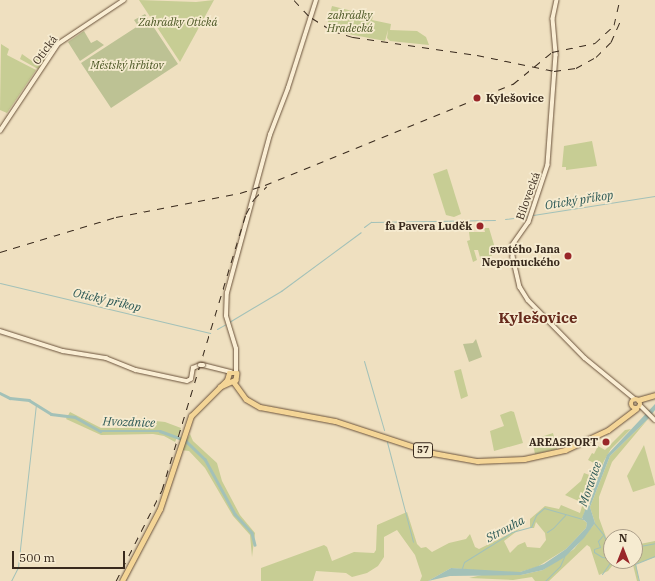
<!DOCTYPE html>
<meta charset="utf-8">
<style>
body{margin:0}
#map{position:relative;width:655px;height:581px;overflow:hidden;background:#efe0c0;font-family:"IBM Plex Serif",serif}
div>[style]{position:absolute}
.green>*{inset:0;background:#c7cd94}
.cemetery>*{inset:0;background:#bdc294}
.water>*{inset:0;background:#a3c1b8}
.stream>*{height:1px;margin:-0.5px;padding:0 0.5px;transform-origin:0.5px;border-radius:0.5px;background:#a3c1b8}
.river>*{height:2.5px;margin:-1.25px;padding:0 1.25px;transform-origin:1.25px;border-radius:1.25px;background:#a3c1b8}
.roads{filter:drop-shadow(0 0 1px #6a523b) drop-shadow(0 0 1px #6a523b)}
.secondary>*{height:3.5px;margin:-1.75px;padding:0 1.75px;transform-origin:1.75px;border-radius:1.75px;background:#faeed4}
.primary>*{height:4.5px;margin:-2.25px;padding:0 2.25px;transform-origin:2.25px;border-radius:2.25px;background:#f4d596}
.primary>.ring{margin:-2.25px;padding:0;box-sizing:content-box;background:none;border:4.5px solid #f4d596;border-radius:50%}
.rail>*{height:1px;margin-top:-0.5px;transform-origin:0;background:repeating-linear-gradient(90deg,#38291c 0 7px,transparent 0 14px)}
.bridges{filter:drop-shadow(0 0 1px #6a523b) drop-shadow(0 0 1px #6a523b)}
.secondary-bridge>*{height:3.5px;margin:-1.75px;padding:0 1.75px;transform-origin:1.75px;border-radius:1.75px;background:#faeed4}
.dots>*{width:11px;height:11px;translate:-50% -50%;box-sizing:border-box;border:2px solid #f6ebd0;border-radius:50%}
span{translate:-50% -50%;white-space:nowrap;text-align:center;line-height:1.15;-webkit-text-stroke:3.5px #f6ebd0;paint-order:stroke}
.shield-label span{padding:1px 3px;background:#f6ebd0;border:1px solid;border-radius:3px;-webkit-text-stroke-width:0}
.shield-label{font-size:10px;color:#38291c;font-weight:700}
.park-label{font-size:11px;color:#495522;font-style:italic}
.street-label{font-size:11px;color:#38291c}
.poi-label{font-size:11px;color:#38291c;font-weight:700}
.left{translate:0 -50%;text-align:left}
.right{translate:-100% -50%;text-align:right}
.water-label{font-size:12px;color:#2b5855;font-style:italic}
.district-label{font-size:15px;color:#66291b;font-weight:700}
.north{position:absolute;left:603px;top:529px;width:40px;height:40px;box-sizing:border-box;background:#f6ebd0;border:1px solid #aa9d88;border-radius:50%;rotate:0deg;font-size:11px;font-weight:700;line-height:16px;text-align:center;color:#38291c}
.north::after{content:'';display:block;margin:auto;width:14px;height:18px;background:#992629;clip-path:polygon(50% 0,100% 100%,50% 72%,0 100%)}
.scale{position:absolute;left:12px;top:551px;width:113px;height:18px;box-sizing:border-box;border:2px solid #38291c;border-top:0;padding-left:5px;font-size:12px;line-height:14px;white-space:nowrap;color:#38291c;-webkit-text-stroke:3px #f6ebd0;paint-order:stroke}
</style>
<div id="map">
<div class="green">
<i style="clip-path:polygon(139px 0,196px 2px,214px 0,180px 62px)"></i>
<i style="clip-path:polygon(332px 6px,373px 16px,372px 20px,391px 24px,390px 30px,417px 31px,426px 37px,429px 45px,390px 41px,387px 38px,388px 30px,385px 41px,343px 33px,327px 25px)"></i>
<i style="clip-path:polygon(1px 44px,9px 49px,7px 55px,36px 70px,7px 113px,0 110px)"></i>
<i style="clip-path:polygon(41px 52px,47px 56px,38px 69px,20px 59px,22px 54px,32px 61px,35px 60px)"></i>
<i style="clip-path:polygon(592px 141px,597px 166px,566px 170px,566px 167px,562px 167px,564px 146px)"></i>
<i style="clip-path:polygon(447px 169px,461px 214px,454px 217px,446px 215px,433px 174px)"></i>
<i style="clip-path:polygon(484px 228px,489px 228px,495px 248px,490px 249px,492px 256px,481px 261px,478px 250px,474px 250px,477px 260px,473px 262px,467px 241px,470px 240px,469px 232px,485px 232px)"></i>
<i style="clip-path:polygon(461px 369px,468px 396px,461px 399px,454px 371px)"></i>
<i style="clip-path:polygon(511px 411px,514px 412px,523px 443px,494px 451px,490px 431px,504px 426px,500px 415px)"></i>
<i style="clip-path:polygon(70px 412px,101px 428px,123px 428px,138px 419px,165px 422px,181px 428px,175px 442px,164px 436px,153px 434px,101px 435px,66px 419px)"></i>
<i style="clip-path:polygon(649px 418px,612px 462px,599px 497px,599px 518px,611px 551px,611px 561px,616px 561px,608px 571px,599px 575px,590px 547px,587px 545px,549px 581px,535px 581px,532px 577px,513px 580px,469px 578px,482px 575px,521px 575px,543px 570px,574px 549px,595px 523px,590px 507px,610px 456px)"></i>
<i style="clip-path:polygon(631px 429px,611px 449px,604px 461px,582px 519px,587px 523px,586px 528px,566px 549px,537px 567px,520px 572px,506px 573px,451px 568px,428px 581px,420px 581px,422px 576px,415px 555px,397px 530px,384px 537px,384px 557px,378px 566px,367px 573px,352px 577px,346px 573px,316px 571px,313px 581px,261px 581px,261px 568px,324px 545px,327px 547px,332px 561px,354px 552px,374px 553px,376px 550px,377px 525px,407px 512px,417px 544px,421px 548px,426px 547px,432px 552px,449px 543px,466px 539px,470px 534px,475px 547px,479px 549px,521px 528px,504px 541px,510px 553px,518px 545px,525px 542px,527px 547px,540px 548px,546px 540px,545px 533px,536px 522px,534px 528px,530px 528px,530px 519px,545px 506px,559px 509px,561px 505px,580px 513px,583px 503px,565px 495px,581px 481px,584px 473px,592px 476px,585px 490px,588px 493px,598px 465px,588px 460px,592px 453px,594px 454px,598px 446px,605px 450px,625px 430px)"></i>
<i style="clip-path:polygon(553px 433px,557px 449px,535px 454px,532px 440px)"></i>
<i style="clip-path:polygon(190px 434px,193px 441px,217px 463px,222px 481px,240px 515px,255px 533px,252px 557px,250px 535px,233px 516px,205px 468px,189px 451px,181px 450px)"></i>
<i style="clip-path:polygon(644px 445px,655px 485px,633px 492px,627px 476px)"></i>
<i style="clip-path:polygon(655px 541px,655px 557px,636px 564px,639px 581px,637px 581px,632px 561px,635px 561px,635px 545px)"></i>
</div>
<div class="cemetery">
<i style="clip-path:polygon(145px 14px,178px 64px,111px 108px,81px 63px,138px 26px,134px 20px)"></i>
<i style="clip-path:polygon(84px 31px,91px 43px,97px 40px,104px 45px,80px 61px,68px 42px)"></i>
<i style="clip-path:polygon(476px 339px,482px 357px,469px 362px,463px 344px,473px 343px)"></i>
</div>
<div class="water">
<i style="clip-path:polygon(655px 404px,655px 410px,649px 418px,610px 456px,590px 507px,595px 523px,584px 538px,565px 557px,543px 570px,521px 575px,450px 576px,428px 581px,451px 568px,520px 572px,544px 564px,566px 549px,586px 528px,587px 523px,582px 518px,607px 455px)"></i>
</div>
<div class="stream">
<i style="left:533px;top:215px;width:123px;rotate:-8.9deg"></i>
<i style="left:505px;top:219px;width:25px;rotate:-7deg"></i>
<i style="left:364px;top:227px;width:9px;rotate:-36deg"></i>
<i style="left:371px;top:222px;width:124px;rotate:-0.9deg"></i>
<i style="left:0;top:283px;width:216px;rotate:13.4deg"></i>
<i style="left:229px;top:322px;width:61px;rotate:-30.8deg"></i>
<i style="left:281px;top:291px;width:99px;rotate:-36.4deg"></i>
<i style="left:217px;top:329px;width:10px;rotate:-29deg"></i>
<i style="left:364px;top:361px;width:72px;rotate:73.8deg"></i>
<i style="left:387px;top:442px;width:103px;rotate:75.4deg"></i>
<i style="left:594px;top:523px;width:14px;rotate:51deg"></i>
<i style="left:603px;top:534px;width:20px;rotate:66deg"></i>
<i style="left:547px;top:532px;width:7px;rotate:-34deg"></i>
<i style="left:553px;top:528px;width:18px;rotate:-47deg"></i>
<i style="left:603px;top:535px;width:8px;rotate:130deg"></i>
<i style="left:598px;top:541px;width:6px;rotate:72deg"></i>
<i style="left:600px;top:547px;width:6px;rotate:162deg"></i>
<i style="left:594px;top:549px;width:3px;rotate:90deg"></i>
<i style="left:594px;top:552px;width:9px;rotate:32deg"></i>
<i style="left:602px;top:557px;width:9px;rotate:6deg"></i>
<i style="left:635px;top:547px;width:20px;rotate:-11deg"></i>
<i style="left:462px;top:568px;width:6px;rotate:-72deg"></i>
<i style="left:464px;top:562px;width:57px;rotate:-32deg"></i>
<i style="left:512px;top:532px;width:20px;rotate:-15deg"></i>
<i style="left:531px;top:527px;width:13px;rotate:-67deg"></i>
<i style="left:536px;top:515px;width:11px;rotate:-41deg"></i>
<i style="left:544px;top:508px;width:41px;rotate:15.8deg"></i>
<i style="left:602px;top:574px;width:16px;rotate:-55deg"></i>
<i style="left:11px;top:581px;width:16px;rotate:-63deg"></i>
<i style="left:18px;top:567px;width:163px;rotate:-83.7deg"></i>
<i style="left:545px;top:581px;width:21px;rotate:-45deg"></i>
<i style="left:560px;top:566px;width:10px;rotate:-66deg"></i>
<i style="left:639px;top:581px;width:17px;rotate:-103deg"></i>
<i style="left:635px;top:564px;width:22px;rotate:-22deg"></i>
</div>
<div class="river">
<i style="left:0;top:393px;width:11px;rotate:27deg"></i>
<i style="left:10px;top:398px;width:19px;rotate:6deg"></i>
<i style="left:29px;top:400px;width:26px;rotate:32deg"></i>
<i style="left:51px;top:414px;width:24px;rotate:7deg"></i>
<i style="left:75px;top:417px;width:29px;rotate:29deg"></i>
<i style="left:100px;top:431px;width:60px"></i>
<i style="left:160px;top:431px;width:27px;rotate:20deg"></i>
<i style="left:185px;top:440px;width:28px;rotate:44deg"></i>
<i style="left:205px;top:459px;width:63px;rotate:61.4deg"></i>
<i style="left:235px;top:514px;width:25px;rotate:48deg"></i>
<i style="left:252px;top:533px;width:12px;rotate:76deg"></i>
</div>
<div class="roads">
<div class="secondary">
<i style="left:557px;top:0;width:19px;rotate:102deg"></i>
<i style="left:553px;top:19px;width:36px;rotate:85deg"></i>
<i style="left:556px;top:55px;width:110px;rotate:94.2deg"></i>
<i style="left:548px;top:165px;width:60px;rotate:108.4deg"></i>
<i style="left:529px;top:222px;width:28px;rotate:125deg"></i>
<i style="left:513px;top:245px;width:12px;rotate:90deg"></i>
<i style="left:513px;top:257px;width:31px;rotate:77deg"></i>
<i style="left:520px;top:287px;width:15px;rotate:58deg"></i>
<i style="left:528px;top:300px;width:81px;rotate:45.5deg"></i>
<i style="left:585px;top:358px;width:65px;rotate:39.4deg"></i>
<i style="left:0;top:131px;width:105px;rotate:-56.3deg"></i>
<i style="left:58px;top:44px;width:79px;rotate:-33.7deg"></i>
<i style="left:0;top:331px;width:66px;rotate:17.6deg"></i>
<i style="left:63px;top:351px;width:44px;rotate:9.2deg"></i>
<i style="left:106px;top:358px;width:32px;rotate:22deg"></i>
<i style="left:136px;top:370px;width:52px;rotate:12.2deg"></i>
<i style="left:187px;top:381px;width:4px;rotate:-27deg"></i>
<i style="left:191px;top:379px;width:11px;rotate:-80deg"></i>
<i style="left:193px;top:368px;width:8px;rotate:-23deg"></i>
<i style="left:203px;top:365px;width:29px;rotate:14deg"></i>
<i style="left:236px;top:372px;width:23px;rotate:-90deg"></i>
<i style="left:236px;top:349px;width:34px;rotate:-107deg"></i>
<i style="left:226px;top:316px;width:23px;rotate:-88deg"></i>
<i style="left:227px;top:293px;width:164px;rotate:-74.8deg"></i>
<i style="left:270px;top:135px;width:50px;rotate:-69deg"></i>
<i style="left:288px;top:88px;width:92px;rotate:-72.3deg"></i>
<i style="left:640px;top:405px;width:21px;rotate:45deg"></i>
</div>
<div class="primary">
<i style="left:233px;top:381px;width:22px;rotate:54deg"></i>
<i style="left:246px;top:399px;width:16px;rotate:30deg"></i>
<i style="left:260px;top:407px;width:76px;rotate:10.6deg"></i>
<i style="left:335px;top:421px;width:103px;rotate:18.1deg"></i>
<i style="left:433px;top:453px;width:45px;rotate:10.3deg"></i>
<i style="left:477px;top:461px;width:47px;rotate:-2.4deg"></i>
<i style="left:524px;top:459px;width:42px;rotate:-12.4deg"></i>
<i style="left:565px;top:450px;width:47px;rotate:-24.9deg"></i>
<i style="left:608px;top:430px;width:35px;rotate:-37deg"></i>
<i class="ring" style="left:631px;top:399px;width:5.5px;height:5.5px"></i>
<i style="left:638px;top:400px;width:18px;rotate:-16deg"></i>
<i style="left:122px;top:581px;width:81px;rotate:-62.2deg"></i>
<i style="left:160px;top:509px;width:98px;rotate:-71.6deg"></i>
<i style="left:191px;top:416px;width:51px;rotate:-45deg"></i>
<i style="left:227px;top:380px;width:7px;rotate:-74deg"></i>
<i style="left:229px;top:373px;width:8px"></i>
<i style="left:237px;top:373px;width:7px;rotate:98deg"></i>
<i style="left:236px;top:380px;width:17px;rotate:156deg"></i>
</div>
</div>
<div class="rail">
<i style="left:294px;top:0;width:22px;rotate:47deg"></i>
<i style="left:312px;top:18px;width:25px;rotate:32deg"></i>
<i style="left:333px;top:31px;width:21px;rotate:17deg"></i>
<i style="left:353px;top:37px;width:125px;rotate:8.3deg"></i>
<i style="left:477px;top:55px;width:79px;rotate:11.7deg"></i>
<i style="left:554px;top:71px;width:22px;rotate:-8deg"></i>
<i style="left:576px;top:68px;width:23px;rotate:-29deg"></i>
<i style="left:596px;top:57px;width:21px;rotate:-45deg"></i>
<i style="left:611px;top:42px;width:22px;rotate:-66deg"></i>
<i style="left:0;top:252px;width:121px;rotate:-16.8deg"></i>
<i style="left:116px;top:217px;width:126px;rotate:-11deg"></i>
<i style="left:240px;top:193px;width:26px;rotate:-18deg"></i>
<i style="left:265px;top:185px;width:268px;rotate:-22.2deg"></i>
<i style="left:513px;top:84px;width:50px;rotate:-39.4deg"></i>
<i style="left:552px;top:52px;width:44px;rotate:-11.8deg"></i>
<i style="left:595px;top:43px;width:26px;rotate:-43deg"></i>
<i style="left:614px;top:25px;width:26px;rotate:-77deg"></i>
<i style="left:116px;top:581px;width:102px;rotate:-63.2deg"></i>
<i style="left:162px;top:490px;width:288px;rotate:-73.1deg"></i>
<i style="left:246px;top:214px;width:17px;rotate:-62deg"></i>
<i style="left:254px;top:199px;width:18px;rotate:-45deg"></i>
</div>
<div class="bridges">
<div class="secondary-bridge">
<i style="left:200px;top:365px;width:3px"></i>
</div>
</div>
<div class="dots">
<i style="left:477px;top:98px;background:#992629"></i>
<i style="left:480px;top:226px;background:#992629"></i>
<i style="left:568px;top:256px;background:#992629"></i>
<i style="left:606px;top:442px;background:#992629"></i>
</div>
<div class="shield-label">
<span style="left:423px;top:450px">57</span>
</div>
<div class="park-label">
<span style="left:350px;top:22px">zahrádky<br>Hradecká</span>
<span style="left:178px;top:22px">Zahrádky Otická</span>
<span style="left:127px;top:65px">Městský hřbitov</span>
</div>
<div class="street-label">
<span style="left:45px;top:50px;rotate:-53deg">Otická</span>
<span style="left:528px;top:196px;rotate:-70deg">Bílovecká</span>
</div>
<div class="poi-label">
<span class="left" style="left:486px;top:98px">Kylešovice</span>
<span class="right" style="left:472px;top:226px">fa Pavera Luděk</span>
<span class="right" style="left:560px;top:256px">svatého Jana<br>Nepomuckého</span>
<span class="right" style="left:598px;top:442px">AREASPORT</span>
</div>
<div class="water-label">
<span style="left:579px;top:200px;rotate:-9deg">Otický příkop</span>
<span style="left:107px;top:300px;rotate:13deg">Otický příkop</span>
<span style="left:129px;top:422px;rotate:2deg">Hvozdnice</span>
<span style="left:590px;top:484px;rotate:-71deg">Moravice</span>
<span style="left:505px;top:529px;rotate:-28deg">Strouha</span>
</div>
<div class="district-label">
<span style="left:538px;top:318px">Kylešovice</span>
</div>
<div class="north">N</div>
<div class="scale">500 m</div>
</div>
